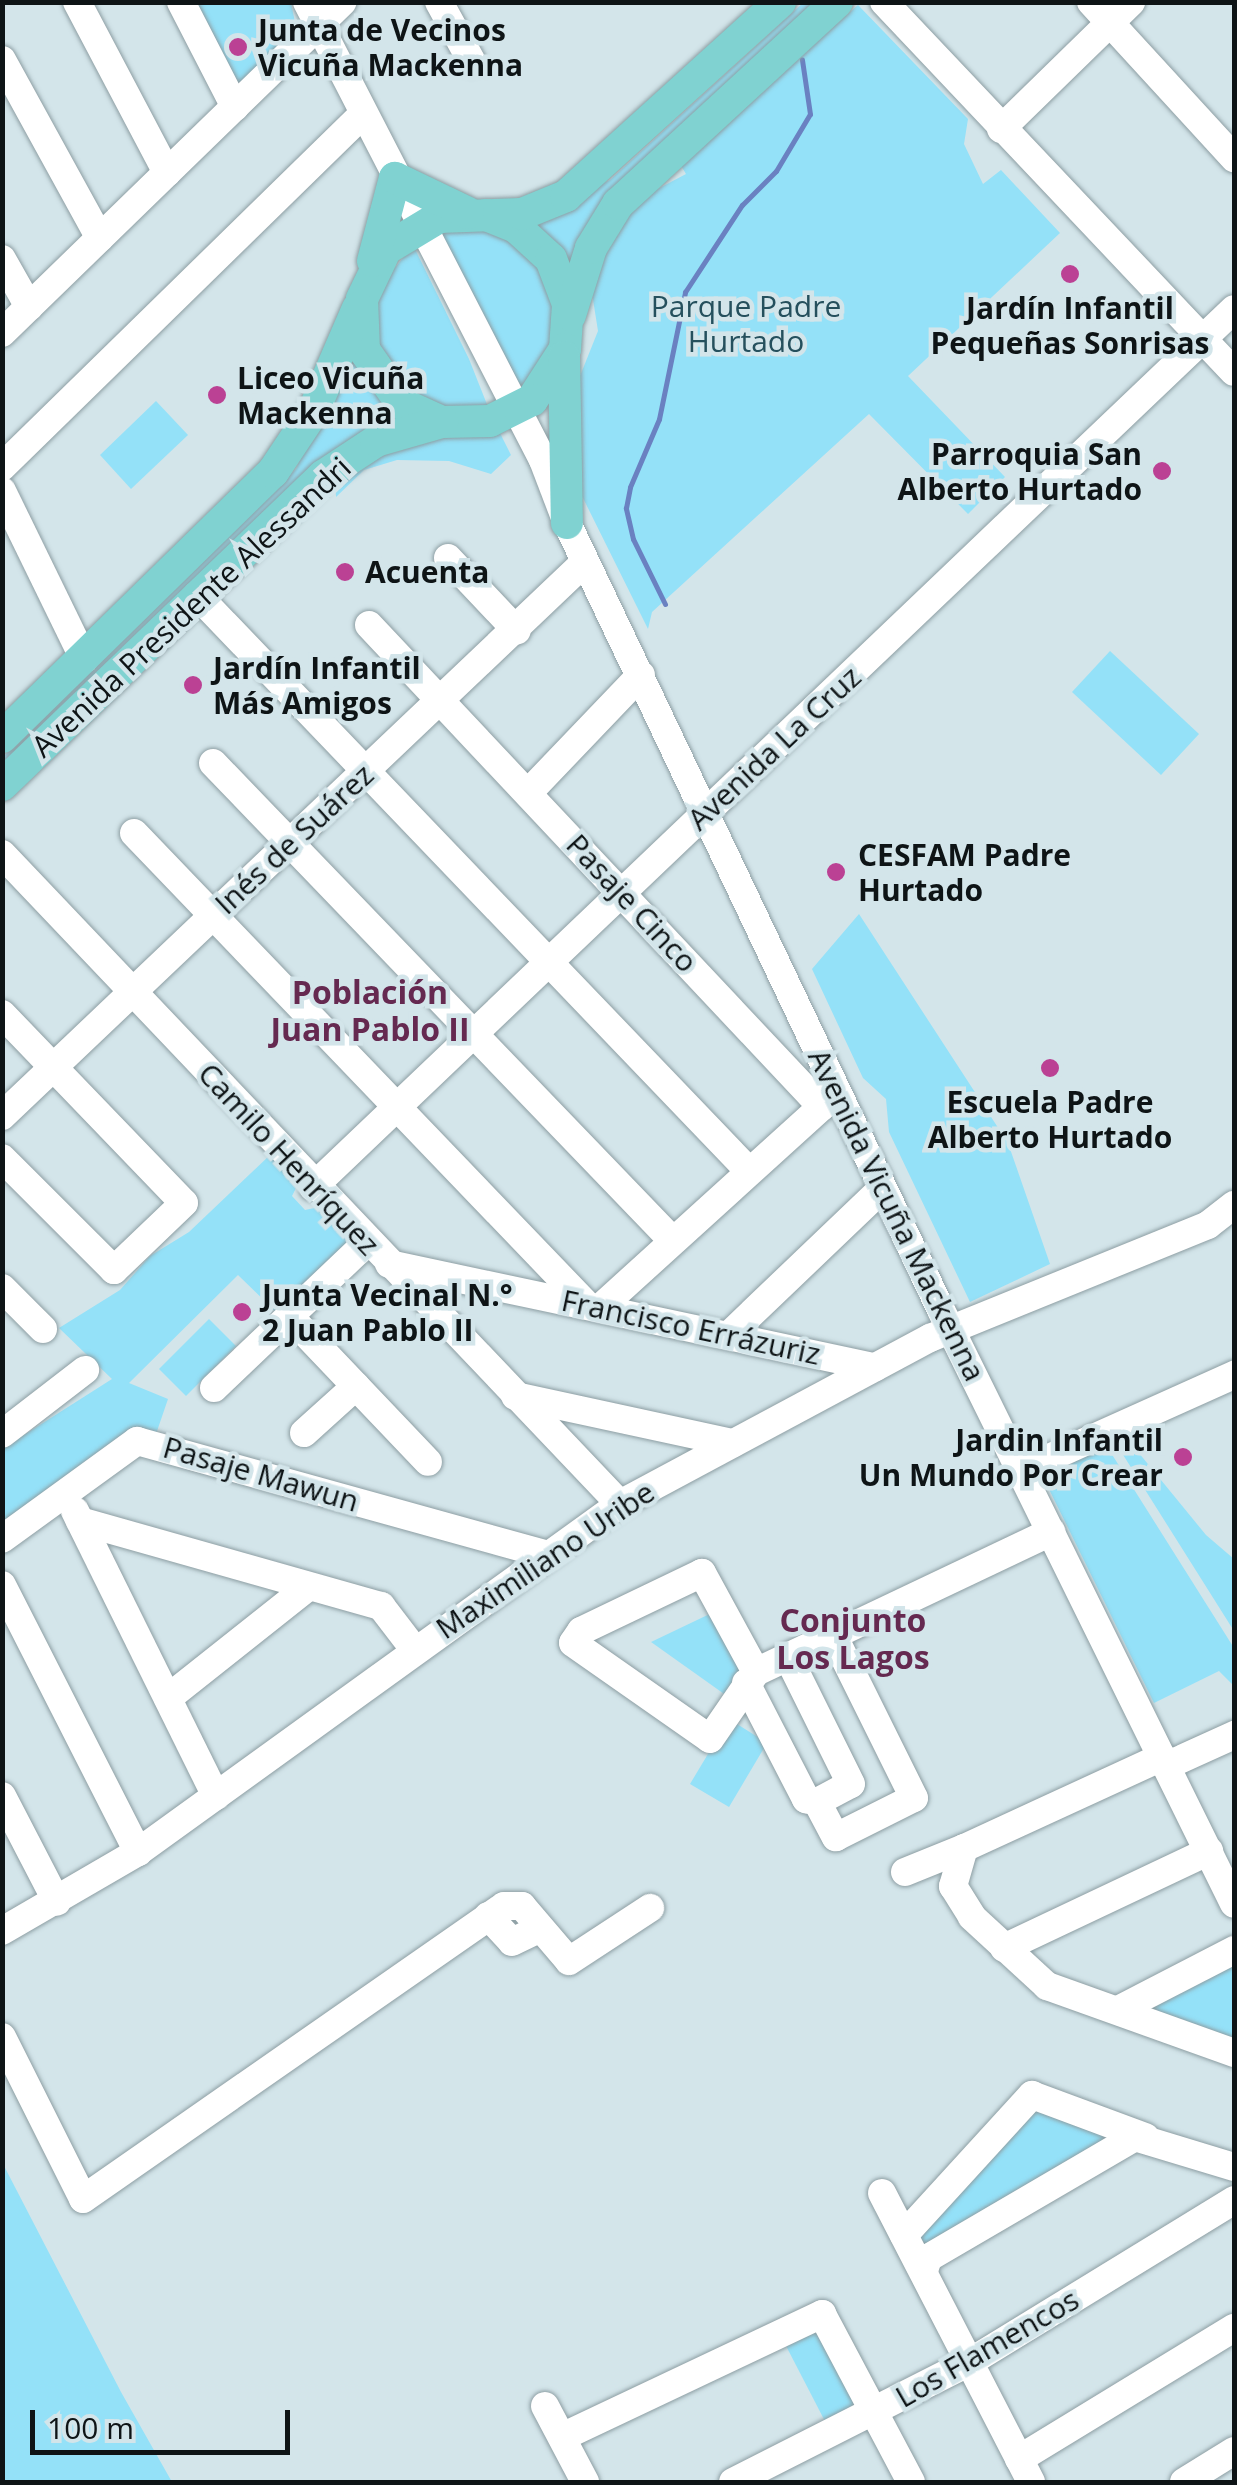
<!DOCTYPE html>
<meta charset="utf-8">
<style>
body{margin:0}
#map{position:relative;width:1237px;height:2485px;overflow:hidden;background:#d3e5ea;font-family:"Open Sans",sans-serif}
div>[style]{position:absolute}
.green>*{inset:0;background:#94e1f8}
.stream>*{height:5px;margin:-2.5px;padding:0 2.5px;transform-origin:2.5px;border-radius:2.5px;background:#6a81c1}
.roads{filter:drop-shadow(0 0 2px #8d9ea3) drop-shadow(0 0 2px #8d9ea3)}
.minor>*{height:28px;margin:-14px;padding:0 14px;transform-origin:14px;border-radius:14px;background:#fff}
.major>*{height:32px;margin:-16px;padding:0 16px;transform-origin:16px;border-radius:16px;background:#80d2d1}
.dots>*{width:28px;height:28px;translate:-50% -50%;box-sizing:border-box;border:5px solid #d3e5ea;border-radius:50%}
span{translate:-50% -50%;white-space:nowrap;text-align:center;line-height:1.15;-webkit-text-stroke:9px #d3e5ea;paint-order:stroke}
.poi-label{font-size:30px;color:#0e1416;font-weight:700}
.left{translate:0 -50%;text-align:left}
.right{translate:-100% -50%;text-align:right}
.park-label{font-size:30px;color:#25505d}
.street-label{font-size:30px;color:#0e1416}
.neighbourhood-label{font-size:32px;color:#652950;font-weight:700}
.frame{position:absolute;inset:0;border:5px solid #0e1416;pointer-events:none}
.scale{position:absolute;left:30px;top:2410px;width:260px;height:45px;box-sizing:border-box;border:5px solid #0e1416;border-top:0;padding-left:12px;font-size:30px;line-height:35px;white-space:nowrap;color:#0e1416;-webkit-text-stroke:8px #d3e5ea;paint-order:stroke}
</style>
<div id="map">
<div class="green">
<i style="clip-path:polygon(184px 3px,291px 3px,296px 27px,239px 84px,231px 84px)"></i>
<i style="clip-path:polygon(803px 3px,822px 3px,572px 280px,525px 221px,610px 180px)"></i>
<i style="clip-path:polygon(858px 5px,968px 119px,964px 144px,983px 184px,1001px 170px,1060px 233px,908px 376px,1005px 477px,968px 514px,869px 414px,652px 612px,648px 629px,579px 490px,576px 386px,598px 331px,591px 287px,610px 237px,648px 194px,686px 174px,680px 164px)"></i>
<i style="clip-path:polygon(490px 228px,535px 256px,562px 325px,524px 399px,437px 229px)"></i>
<i style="clip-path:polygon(413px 245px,469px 359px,490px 412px,480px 416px,419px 402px,379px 354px,377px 291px)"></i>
<i style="clip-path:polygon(353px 336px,403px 413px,3px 771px,3px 757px,296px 469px)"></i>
<i style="clip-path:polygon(156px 401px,188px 435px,131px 489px,100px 455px)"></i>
<i style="clip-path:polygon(499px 431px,511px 455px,491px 474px,449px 461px,397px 460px,364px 470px,336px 497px,335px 479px,391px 445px)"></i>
<i style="clip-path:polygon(1110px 651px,1199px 734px,1161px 775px,1072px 692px)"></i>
<i style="clip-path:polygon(859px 914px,1008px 1143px,1050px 1264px,970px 1302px,889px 1132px,886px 1099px,863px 1078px,812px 969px)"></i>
<i style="clip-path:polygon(271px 1154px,298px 1184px,292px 1196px,305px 1210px,319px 1207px,353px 1244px,280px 1316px,238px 1275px,129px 1383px,168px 1399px,155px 1437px,3px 1528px,2px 1449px,112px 1379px,59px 1328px,120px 1290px,150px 1256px,189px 1232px)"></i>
<i style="clip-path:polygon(209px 1319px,236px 1346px,186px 1396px,159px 1369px)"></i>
<i style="clip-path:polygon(1125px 1436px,1206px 1535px,1234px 1559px,1234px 1631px,1115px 1442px)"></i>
<i style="clip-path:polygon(1106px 1445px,1234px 1648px,1234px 1686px,1219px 1671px,1154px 1703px,1044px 1479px)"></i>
<i style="clip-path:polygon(718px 1610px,743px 1669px,727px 1696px,651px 1642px)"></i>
<i style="clip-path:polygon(729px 1719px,767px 1743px,729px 1807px,690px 1784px)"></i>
<i style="clip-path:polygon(1234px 1957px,1234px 2043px,1136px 2006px)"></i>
<i style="clip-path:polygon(1031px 2104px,1120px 2133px,926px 2250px,915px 2233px)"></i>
<i style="clip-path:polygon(2px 2162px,121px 2392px,172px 2482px,3px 2482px)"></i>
<i style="clip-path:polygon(813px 2326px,863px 2401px,829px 2429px,784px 2342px)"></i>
</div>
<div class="stream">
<i style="left:665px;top:604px;width:72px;rotate:-116.2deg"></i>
<i style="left:633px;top:539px;width:32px;rotate:-103deg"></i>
<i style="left:626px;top:508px;width:21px;rotate:-79deg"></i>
<i style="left:630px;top:487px;width:74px;rotate:-66.9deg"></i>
<i style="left:659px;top:419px;width:130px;rotate:-78.4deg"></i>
<i style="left:685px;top:292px;width:104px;rotate:-56.8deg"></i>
<i style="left:742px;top:205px;width:48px;rotate:-45deg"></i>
<i style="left:776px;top:171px;width:66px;rotate:-59.2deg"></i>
<i style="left:810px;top:114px;width:55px;rotate:-98.4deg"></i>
</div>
<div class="roads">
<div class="minor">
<i style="left:77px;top:2px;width:193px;rotate:62.2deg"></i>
<i style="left:181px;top:2px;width:118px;rotate:62.8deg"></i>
<i style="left:307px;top:2px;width:515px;rotate:62.74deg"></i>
<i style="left:543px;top:460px;width:67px;rotate:69.1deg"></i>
<i style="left:567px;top:523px;width:871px;rotate:64.58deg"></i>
<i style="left:941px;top:1310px;width:662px;rotate:63.74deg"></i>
<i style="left:439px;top:2px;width:68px;rotate:61.2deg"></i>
<i style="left:884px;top:2px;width:509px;rotate:46.59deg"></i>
<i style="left:1091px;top:2px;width:212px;rotate:47.5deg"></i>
<i style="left:2px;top:60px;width:203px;rotate:61.2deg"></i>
<i style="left:1001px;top:129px;width:182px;rotate:-44.3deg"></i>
<i style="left:2px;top:259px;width:55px;rotate:60.6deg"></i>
<i style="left:2px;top:333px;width:475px;rotate:-44.2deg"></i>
<i style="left:2px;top:467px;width:505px;rotate:-44.36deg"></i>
<i style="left:2px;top:491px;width:187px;rotate:64deg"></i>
<i style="left:448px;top:558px;width:100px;rotate:46.6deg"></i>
<i style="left:197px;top:595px;width:798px;rotate:46.22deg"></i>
<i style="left:369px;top:625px;width:661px;rotate:46.78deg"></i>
<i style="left:213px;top:763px;width:662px;rotate:46.1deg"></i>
<i style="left:529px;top:792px;width:162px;rotate:-46.3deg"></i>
<i style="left:134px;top:833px;width:651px;rotate:46.18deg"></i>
<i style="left:2px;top:854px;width:897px;rotate:46.45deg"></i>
<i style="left:2px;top:1014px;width:262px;rotate:46.1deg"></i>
<i style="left:184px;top:1203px;width:97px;rotate:136.3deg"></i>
<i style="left:114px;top:1270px;width:158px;rotate:-135deg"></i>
<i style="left:2px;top:1116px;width:804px;rotate:-43.54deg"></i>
<i style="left:313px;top:1187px;width:1272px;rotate:-43.63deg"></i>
<i style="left:389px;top:1264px;width:497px;rotate:12deg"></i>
<i style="left:2px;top:1288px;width:58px;rotate:45deg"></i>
<i style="left:602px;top:1306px;width:313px;rotate:-42.2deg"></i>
<i style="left:290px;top:1317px;width:200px;rotate:46.4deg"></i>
<i style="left:730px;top:1334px;width:211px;rotate:-43.7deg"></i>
<i style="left:214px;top:1388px;width:210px;rotate:-43.6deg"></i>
<i style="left:515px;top:1396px;width:223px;rotate:12.2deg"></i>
<i style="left:304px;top:1433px;width:70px;rotate:-42.1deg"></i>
<i style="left:2px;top:1434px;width:105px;rotate:-37.6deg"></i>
<i style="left:1020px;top:1471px;width:235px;rotate:-24.2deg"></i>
<i style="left:75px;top:1511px;width:318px;rotate:63.7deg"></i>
<i style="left:80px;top:1521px;width:313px;rotate:15.8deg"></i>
<i style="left:381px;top:1606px;width:54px;rotate:52.5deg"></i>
<i style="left:2px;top:1539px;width:167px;rotate:-36deg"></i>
<i style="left:137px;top:1441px;width:423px;rotate:15.5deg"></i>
<i style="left:2px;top:1585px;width:300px;rotate:63deg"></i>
<i style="left:756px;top:1672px;width:113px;rotate:-118.6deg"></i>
<i style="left:702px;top:1573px;width:134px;rotate:154.4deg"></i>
<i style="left:581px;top:1631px;width:14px;rotate:124deg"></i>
<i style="left:573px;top:1643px;width:167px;rotate:35deg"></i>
<i style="left:710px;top:1739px;width:81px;rotate:-55.5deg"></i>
<i style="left:756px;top:1672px;width:327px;rotate:-25.4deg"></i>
<i style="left:746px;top:1683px;width:131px;rotate:62.7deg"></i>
<i style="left:806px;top:1799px;width:11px;rotate:15deg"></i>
<i style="left:817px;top:1802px;width:38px;rotate:-28deg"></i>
<i style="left:851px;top:1784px;width:142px;rotate:-116.4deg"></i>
<i style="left:168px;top:1698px;width:179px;rotate:-38.4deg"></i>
<i style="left:1162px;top:1757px;width:218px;rotate:155.3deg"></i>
<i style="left:964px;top:1848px;width:40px;rotate:106deg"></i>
<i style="left:953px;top:1886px;width:36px;rotate:58deg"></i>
<i style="left:972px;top:1917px;width:102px;rotate:42.6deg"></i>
<i style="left:1047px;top:1986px;width:199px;rotate:19.7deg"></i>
<i style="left:1166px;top:1766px;width:75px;rotate:-24.5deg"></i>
<i style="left:2px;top:1796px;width:119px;rotate:62.6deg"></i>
<i style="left:817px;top:1802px;width:40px;rotate:62deg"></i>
<i style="left:836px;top:1837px;width:87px;rotate:-26.6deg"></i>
<i style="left:914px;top:1798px;width:182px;rotate:-116.4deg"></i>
<i style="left:905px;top:1872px;width:64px;rotate:-22.1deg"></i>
<i style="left:488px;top:1916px;width:35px;rotate:47deg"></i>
<i style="left:512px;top:1942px;width:30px;rotate:-26deg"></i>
<i style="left:2px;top:1931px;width:157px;rotate:-30.2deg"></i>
<i style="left:138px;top:1852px;width:594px;rotate:-35.83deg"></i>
<i style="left:620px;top:1504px;width:352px;rotate:-28.2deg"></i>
<i style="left:930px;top:1338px;width:300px;rotate:-22.1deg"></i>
<i style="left:1208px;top:1225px;width:33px;rotate:-38deg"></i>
<i style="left:1004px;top:1948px;width:227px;rotate:-25.3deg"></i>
<i style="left:1118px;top:2010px;width:131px;rotate:-27.3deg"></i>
<i style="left:2px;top:2037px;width:181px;rotate:63.4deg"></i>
<i style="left:83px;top:2199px;width:513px;rotate:-34.84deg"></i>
<i style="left:504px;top:1906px;width:18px"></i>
<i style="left:522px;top:1906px;width:72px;rotate:49.5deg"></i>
<i style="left:569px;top:1961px;width:97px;rotate:-33.2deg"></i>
<i style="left:882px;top:2193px;width:325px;rotate:62.7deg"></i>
<i style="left:904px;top:2235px;width:190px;rotate:-47.6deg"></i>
<i style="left:1032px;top:2095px;width:121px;rotate:20.4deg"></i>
<i style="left:924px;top:2271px;width:14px;rotate:-73deg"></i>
<i style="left:928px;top:2258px;width:240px;rotate:-30.3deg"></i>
<i style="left:1135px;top:2137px;width:103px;rotate:16.9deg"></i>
<i style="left:545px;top:2406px;width:86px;rotate:62.2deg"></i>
<i style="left:562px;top:2437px;width:288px;rotate:-25.3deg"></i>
<i style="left:822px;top:2314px;width:190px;rotate:62.1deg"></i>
<i style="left:1019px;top:2459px;width:252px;rotate:-31.4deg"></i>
<i style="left:733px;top:2482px;width:266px;rotate:-26.9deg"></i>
<i style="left:970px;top:2362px;width:310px;rotate:-31.5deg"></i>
<i style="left:1184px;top:2482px;width:59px;rotate:-31.8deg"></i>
</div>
<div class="major">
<i style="left:486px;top:215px;width:32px;rotate:22deg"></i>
<i style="left:516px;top:227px;width:47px;rotate:42.4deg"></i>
<i style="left:551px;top:259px;width:48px;rotate:69.3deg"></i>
<i style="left:568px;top:304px;width:45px;rotate:93.8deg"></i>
<i style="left:565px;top:349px;width:61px;rotate:122.9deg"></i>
<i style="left:532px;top:400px;width:47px;rotate:153.4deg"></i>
<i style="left:490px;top:421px;width:48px;rotate:178.8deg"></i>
<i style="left:442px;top:422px;width:44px;rotate:-155.8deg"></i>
<i style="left:402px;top:404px;width:66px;rotate:-125.1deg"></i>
<i style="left:364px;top:350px;width:51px;rotate:-92.2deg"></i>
<i style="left:362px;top:299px;width:55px;rotate:-64.4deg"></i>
<i style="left:386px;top:249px;width:62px;rotate:-31.1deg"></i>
<i style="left:439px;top:217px;width:83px;rotate:-2.1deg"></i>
<i style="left:522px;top:214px;width:48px;rotate:-22.2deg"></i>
<i style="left:566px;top:196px;width:289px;rotate:-42.2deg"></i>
<i style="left:373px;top:261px;width:86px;rotate:-75.2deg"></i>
<i style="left:395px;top:178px;width:81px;rotate:25.6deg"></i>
<i style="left:570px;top:315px;width:70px;rotate:-72.6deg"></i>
<i style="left:591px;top:248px;width:52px;rotate:-58.5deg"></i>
<i style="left:618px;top:204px;width:298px;rotate:-42.7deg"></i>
<i style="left:564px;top:357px;width:166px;rotate:89deg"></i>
<i style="left:2px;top:737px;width:379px;rotate:-44.4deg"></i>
<i style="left:273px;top:472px;width:72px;rotate:-56.3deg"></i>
<i style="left:313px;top:412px;width:113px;rotate:-66.6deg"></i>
<i style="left:2px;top:785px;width:446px;rotate:-43.9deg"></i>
<i style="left:323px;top:476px;width:64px;rotate:-33.4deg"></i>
<i style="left:376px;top:441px;width:69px;rotate:-16.1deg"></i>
</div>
</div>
<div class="dots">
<i style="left:238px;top:47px;background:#bb4194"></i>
<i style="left:1070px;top:274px;background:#bb4194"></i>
<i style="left:217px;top:395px;background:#bb4194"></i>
<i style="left:1162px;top:471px;background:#bb4194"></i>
<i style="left:345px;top:572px;background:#bb4194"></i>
<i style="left:193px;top:685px;background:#bb4194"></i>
<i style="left:836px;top:872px;background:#bb4194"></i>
<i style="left:1050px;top:1068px;background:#bb4194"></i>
<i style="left:242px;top:1312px;background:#bb4194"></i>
<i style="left:1183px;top:1457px;background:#bb4194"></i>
</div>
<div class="poi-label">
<span class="left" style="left:258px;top:47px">Junta de Vecinos<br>Vicuña Mackenna</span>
<span style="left:1070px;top:325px">Jardín Infantil<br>Pequeñas Sonrisas</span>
<span class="left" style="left:237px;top:395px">Liceo Vicuña<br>Mackenna</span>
<span class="right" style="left:1142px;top:471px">Parroquia San<br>Alberto Hurtado</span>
<span class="left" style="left:365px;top:572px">Acuenta</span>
<span class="left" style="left:213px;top:685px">Jardín Infantil<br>Más Amigos</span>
<span class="left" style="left:858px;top:872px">CESFAM Padre<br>Hurtado</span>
<span style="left:1050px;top:1119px">Escuela Padre<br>Alberto Hurtado</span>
<span class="left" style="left:262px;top:1312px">Junta Vecinal N.°<br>2 Juan Pablo II</span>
<span class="right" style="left:1163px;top:1457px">Jardin Infantil<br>Un Mundo Por Crear</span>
</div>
<div class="park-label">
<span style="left:746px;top:323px">Parque Padre<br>Hurtado</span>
</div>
<div class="street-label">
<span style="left:191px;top:607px;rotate:-43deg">Avenida Presidente Alessandri</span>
<span style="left:774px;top:748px;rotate:-43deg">Avenida La Cruz</span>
<span style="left:294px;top:839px;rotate:-43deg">Inés de Suárez</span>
<span style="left:632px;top:903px;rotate:47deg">Pasaje Cinco</span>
<span style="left:289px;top:1159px;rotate:47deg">Camilo Henríquez</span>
<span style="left:897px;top:1215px;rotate:64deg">Avenida Vicuña Mackenna</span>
<span style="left:691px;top:1327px;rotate:12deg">Francisco Errázuriz</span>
<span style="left:261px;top:1474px;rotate:16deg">Pasaje Mawun</span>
<span style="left:545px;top:1560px;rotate:-34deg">Maximiliano Uribe</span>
<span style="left:987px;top:2348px;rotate:-30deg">Los Flamencos</span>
</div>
<div class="neighbourhood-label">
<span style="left:370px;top:1011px">Población<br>Juan Pablo II</span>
<span style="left:853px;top:1639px">Conjunto<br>Los Lagos</span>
</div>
<div class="frame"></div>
<div class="scale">100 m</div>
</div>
